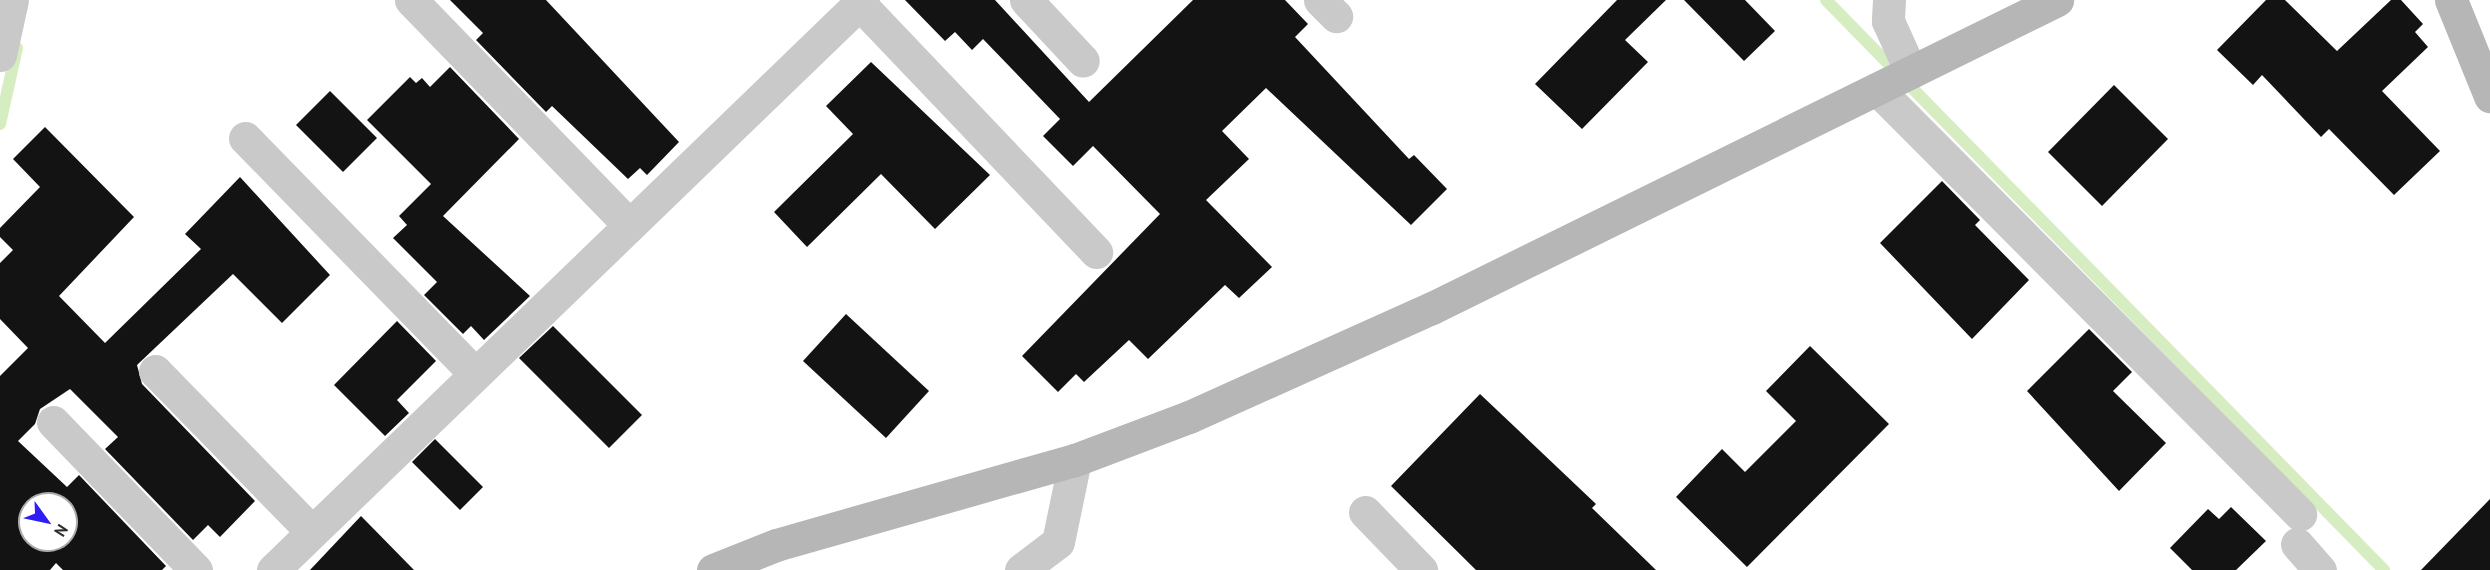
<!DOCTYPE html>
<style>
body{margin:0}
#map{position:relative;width:2490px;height:570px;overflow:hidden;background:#fff;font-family:"PT Sans",sans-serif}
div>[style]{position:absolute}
.stream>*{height:12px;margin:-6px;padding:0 6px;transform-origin:6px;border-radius:6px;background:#d5edc1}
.building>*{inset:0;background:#131313}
.street>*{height:33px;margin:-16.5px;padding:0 16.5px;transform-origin:16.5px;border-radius:16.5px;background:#c9c9c9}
.secondary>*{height:33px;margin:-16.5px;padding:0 16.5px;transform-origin:16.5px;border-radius:16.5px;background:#b6b6b6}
span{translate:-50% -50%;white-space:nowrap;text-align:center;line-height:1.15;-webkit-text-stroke:6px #fff;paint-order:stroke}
.north{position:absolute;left:18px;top:492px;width:60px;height:60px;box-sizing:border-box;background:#fff;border:2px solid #ababab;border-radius:50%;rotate:123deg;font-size:16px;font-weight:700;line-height:24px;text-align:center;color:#2c2c2c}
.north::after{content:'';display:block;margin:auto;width:21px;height:27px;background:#2e1df4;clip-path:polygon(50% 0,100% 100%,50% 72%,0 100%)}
</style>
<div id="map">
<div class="stream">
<i style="left:1826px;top:0;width:798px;rotate:45.61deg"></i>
<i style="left:0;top:124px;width:78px;rotate:-77.4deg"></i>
</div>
<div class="building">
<i style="clip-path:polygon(450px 0,546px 0,679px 142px,647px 175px,640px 168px,628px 179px,552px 106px,546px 112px,476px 40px,483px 33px)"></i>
<i style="clip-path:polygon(905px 0,995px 0,1089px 102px,1193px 0,1285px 0,1308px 24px,1295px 37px,1409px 159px,1414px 155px,1447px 189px,1411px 225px,1266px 88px,1222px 131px,1249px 159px,1206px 200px,1272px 267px,1239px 298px,1225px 285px,1148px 359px,1129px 340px,1084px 382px,1076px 374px,1058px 392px,1022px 356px,1160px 214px,1093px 146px,1073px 166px,1043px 136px,1060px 119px,983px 39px,972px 50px,955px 32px,945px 41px)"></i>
<i style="clip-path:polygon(1617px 0,1666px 0,1625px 40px,1648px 62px,1582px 129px,1535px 84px)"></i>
<i style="clip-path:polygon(1684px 0,1745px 0,1775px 31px,1744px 61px)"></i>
<i style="clip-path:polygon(2266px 0,2285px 0,2337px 51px,2391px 0,2401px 0,2423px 24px,2415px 32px,2428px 47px,2382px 91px,2440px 151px,2394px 195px,2329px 129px,2321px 137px,2262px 75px,2253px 85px,2217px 50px)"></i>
<i style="clip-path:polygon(871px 62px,990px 175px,935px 229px,881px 174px,807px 247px,774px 212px,853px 134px,826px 106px)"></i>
<i style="clip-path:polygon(450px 67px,519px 139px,443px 216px,530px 296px,484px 340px,471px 326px,463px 334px,424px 295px,437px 282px,393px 238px,407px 225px,399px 216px,431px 184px,367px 120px,410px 77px,416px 83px,422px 78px,430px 87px)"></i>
<i style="clip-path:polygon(2114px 85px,2168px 139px,2102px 206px,2048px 152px)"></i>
<i style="clip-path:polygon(330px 91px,377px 138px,343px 172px,296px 125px)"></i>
<i style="clip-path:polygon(evenodd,45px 127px,134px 217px,59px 296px,105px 343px,201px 249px,185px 234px,240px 177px,330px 275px,282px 323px,233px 274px,137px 365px,142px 384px,255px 501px,220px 537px,208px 525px,193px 540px,105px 449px,118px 437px,70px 389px,40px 409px,35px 424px,18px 441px,67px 487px,79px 475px,166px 566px,162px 570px,63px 570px,56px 563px,50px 570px,0 570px,0 376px,28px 348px,0 319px,0 263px,13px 250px,0 237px,0 228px,40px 187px,13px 159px,45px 127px,30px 504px,66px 504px,66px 540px,30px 540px,30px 504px)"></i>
<i style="clip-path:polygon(1942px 181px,1980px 220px,1975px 225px,2029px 280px,1972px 339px,1880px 243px)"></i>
<i style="clip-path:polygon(846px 314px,929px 391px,886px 438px,803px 361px)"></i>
<i style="clip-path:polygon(397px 321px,436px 361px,397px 400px,409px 413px,385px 436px,334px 385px)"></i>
<i style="clip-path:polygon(553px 326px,642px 415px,609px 448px,519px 358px)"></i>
<i style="clip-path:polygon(2089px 329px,2132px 372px,2113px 391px,2166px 443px,2119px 491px,2027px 391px)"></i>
<i style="clip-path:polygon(1810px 346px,1889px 424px,1747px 567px,1676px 497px,1722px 449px,1745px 472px,1796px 421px,1766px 391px)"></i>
<i style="clip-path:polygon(1480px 394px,1596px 504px,1592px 508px,1656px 570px,1476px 570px,1391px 486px)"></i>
<i style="clip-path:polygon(435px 439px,483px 487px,460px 510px,412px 462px)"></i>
<i style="clip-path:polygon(2490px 499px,2490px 570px,2421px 570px)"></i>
<i style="clip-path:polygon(2231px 507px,2266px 541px,2236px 570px,2192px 570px,2170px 548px,2208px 509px,2219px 519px)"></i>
<i style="clip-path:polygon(361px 516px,414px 570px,310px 570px)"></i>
</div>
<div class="street">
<i style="left:411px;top:0;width:312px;rotate:45.9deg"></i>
<i style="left:1026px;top:0;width:83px;rotate:46.9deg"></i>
<i style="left:1320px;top:0;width:23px;rotate:45deg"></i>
<i style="left:1889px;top:0;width:21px;rotate:93deg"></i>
<i style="left:1888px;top:21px;width:56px;rotate:65.7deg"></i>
<i style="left:859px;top:3px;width:344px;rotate:46.4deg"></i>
<i style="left:0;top:55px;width:56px;rotate:-77.7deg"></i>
<i style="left:1877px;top:89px;width:600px;rotate:45.14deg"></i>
<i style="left:245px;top:138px;width:328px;rotate:45.7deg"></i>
<i style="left:155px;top:371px;width:225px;rotate:45.7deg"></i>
<i style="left:53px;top:422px;width:206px;rotate:46deg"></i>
<i style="left:1365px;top:512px;width:81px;rotate:46deg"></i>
<i style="left:2297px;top:544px;width:35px;rotate:49deg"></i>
<i style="left:273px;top:570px;width:820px;rotate:-44.01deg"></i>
<i style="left:1021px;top:570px;width:46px;rotate:-37.1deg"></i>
<i style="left:1058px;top:542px;width:84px;rotate:-78.3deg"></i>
</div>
<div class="secondary">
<i style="left:2451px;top:0;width:104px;rotate:67.9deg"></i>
<i style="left:713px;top:570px;width:68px;rotate:-21.6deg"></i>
<i style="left:776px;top:545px;width:311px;rotate:-15.9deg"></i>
<i style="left:1075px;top:460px;width:122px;rotate:-20.7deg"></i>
<i style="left:1189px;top:417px;width:266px;rotate:-24.2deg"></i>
<i style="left:1432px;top:308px;width:697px;rotate:-26.23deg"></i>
</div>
<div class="north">N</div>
</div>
